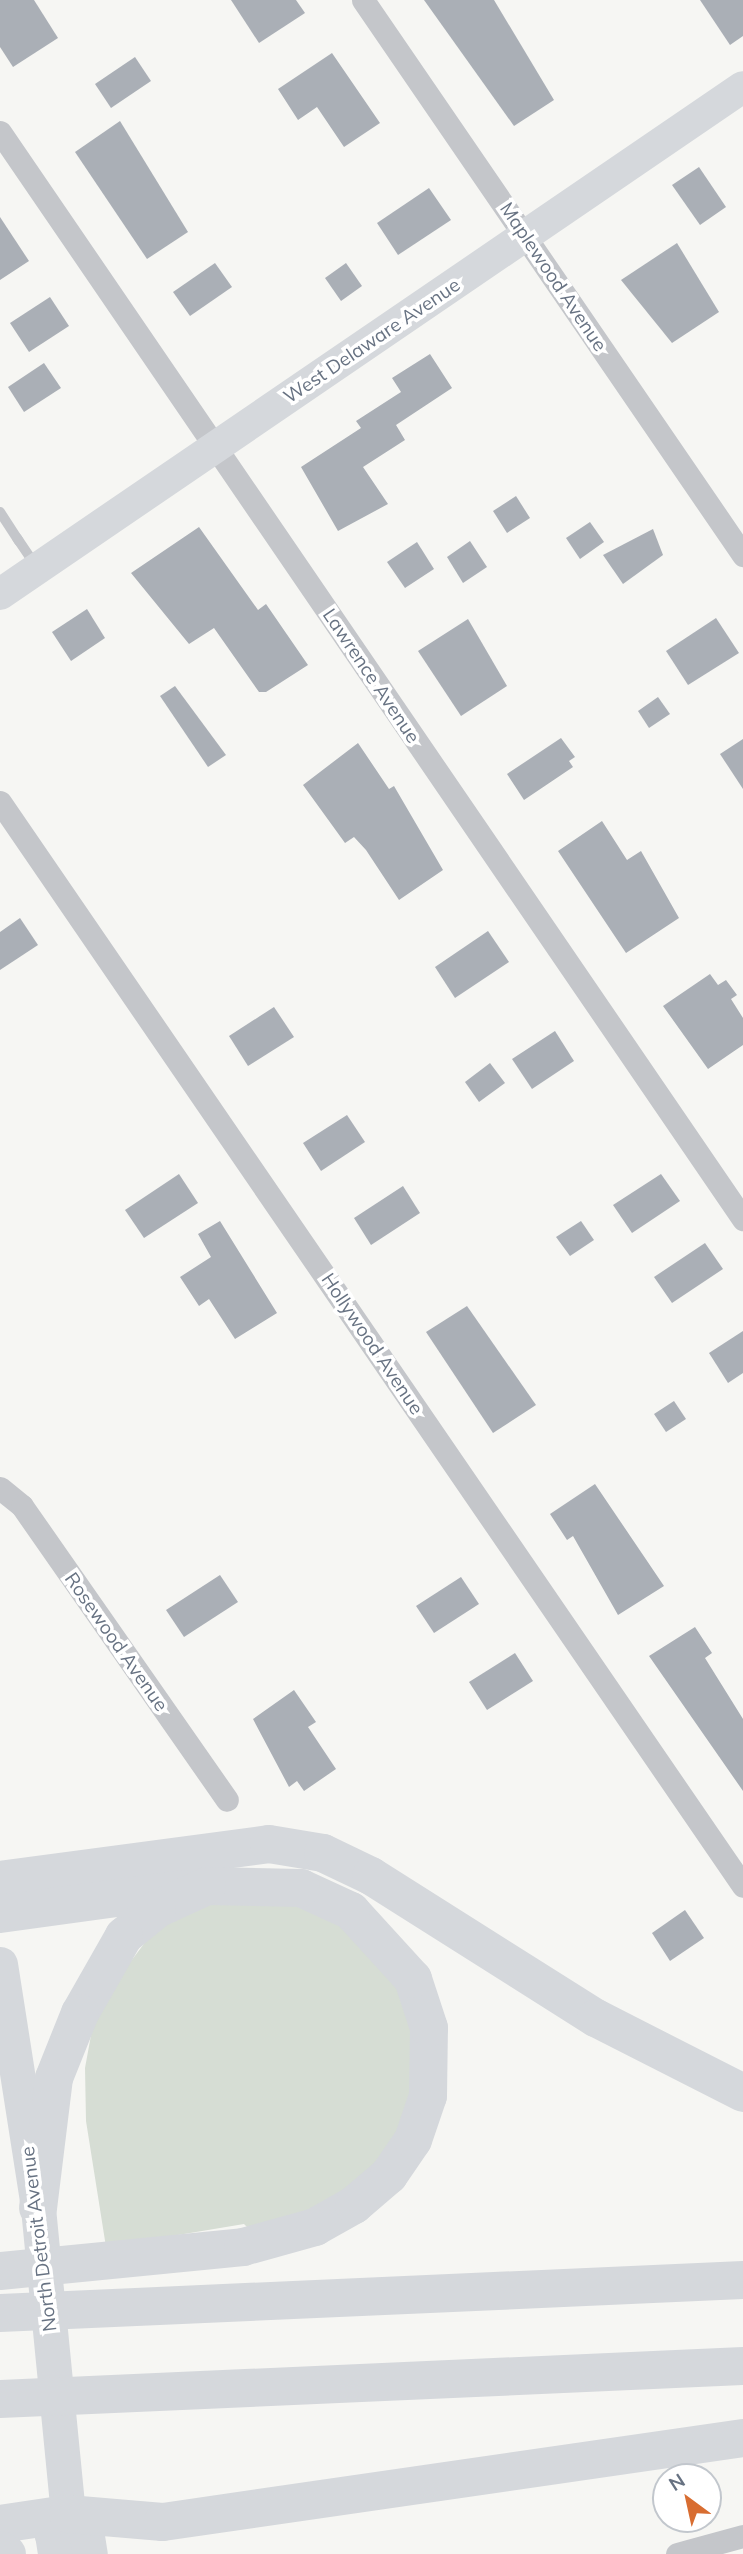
<!DOCTYPE html>
<style>
body{margin:0}
#map{position:relative;width:743px;height:2554px;overflow:hidden;background:#f6f6f3;font-family:Mulish,sans-serif}
div>[style]{position:absolute}
.green>*{inset:0;background:#d6ddd4}
.building>*{inset:0;background:#aaafb6}
.lane>*{height:10px;margin:-5px;padding:0 5px;transform-origin:5px;border-radius:5px;background:#c4c6ca}
.street>*{height:23px;margin:-11.5px;padding:0 11.5px;transform-origin:11.5px;border-radius:11.5px;background:#c4c6ca}
.secondary>*{height:32px;margin:-16px;padding:0 16px;transform-origin:16px;border-radius:16px;background:#d5d8dc}
.primary>*{height:35px;margin:-17.5px;padding:0 17.5px;transform-origin:17.5px;border-radius:17.5px;background:#d5d8dc}
.highway>*{height:38px;margin:-19px;padding:0 19px;transform-origin:19px;border-radius:19px;background:#d5d8dc}
span{translate:-50% -50%;white-space:nowrap;text-align:center;line-height:1.15;-webkit-text-stroke:7px #fff;paint-order:stroke}
.street-label{font-size:19px;color:#677282}
.north{position:absolute;left:652px;top:2463px;width:70px;height:70px;box-sizing:border-box;background:#fff;border:2px solid #c2c7cd;border-radius:50%;rotate:327deg;font-size:19px;font-weight:700;line-height:28px;text-align:center;color:#677282}
.north::after{content:'';display:block;margin:auto;width:24px;height:32px;background:#d86d31;clip-path:polygon(50% 0,100% 100%,50% 72%,0 100%)}
</style>
<div id="map">
<div class="green">
<i style="clip-path:polygon(245px 1898px,299px 1902px,339px 1918px,397px 1979px,419px 2034px,403px 2133px,347px 2199px,252px 2232px,244px 2224px,106px 2247px,86px 2121px,85px 2068px,96px 2008px,152px 1933px,195px 1907px)"></i>
</div>
<div class="building">
<i style="clip-path:polygon(0 0,34px 0,58px 38px,13px 67px,0 47px)"></i>
<i style="clip-path:polygon(231px 0,296px 0,305px 13px,259px 43px)"></i>
<i style="clip-path:polygon(424px 0,494px 0,554px 100px,514px 126px)"></i>
<i style="clip-path:polygon(700px 0,743px 0,743px 36px,730px 45px)"></i>
<i style="clip-path:polygon(332px 53px,380px 123px,344px 147px,317px 107px,298px 120px,278px 89px)"></i>
<i style="clip-path:polygon(135px 57px,151px 81px,111px 108px,95px 84px)"></i>
<i style="clip-path:polygon(120px 121px,188px 232px,147px 259px,75px 152px)"></i>
<i style="clip-path:polygon(699px 167px,726px 207px,700px 225px,672px 185px)"></i>
<i style="clip-path:polygon(429px 188px,451px 220px,398px 255px,377px 223px)"></i>
<i style="clip-path:polygon(0 217px,29px 261px,0 280px)"></i>
<i style="clip-path:polygon(677px 243px,719px 312px,672px 343px,621px 280px)"></i>
<i style="clip-path:polygon(215px 263px,232px 287px,190px 316px,173px 292px)"></i>
<i style="clip-path:polygon(346px 263px,362px 286px,341px 301px,325px 278px)"></i>
<i style="clip-path:polygon(50px 297px,69px 326px,29px 352px,10px 323px)"></i>
<i style="clip-path:polygon(430px 354px,452px 388px,396px 425px,405px 440px,363px 467px,388px 504px,338px 531px,301px 467px,361px 428px,356px 421px,401px 392px,392px 378px)"></i>
<i style="clip-path:polygon(44px 363px,61px 388px,24px 412px,8px 387px)"></i>
<i style="clip-path:polygon(516px 496px,530px 518px,507px 533px,493px 511px)"></i>
<i style="clip-path:polygon(590px 522px,604px 542px,580px 559px,566px 538px)"></i>
<i style="clip-path:polygon(199px 527px,258px 610px,266px 604px,308px 665px,266px 692px,259px 692px,214px 628px,189px 644px,131px 573px)"></i>
<i style="clip-path:polygon(653px 529px,663px 555px,623px 584px,603px 555px)"></i>
<i style="clip-path:polygon(470px 541px,487px 567px,463px 583px,447px 557px)"></i>
<i style="clip-path:polygon(417px 542px,434px 569px,405px 588px,387px 562px)"></i>
<i style="clip-path:polygon(87px 609px,105px 638px,71px 661px,52px 632px)"></i>
<i style="clip-path:polygon(716px 618px,739px 653px,688px 685px,666px 651px)"></i>
<i style="clip-path:polygon(468px 619px,507px 686px,461px 716px,418px 651px)"></i>
<i style="clip-path:polygon(175px 686px,226px 755px,208px 767px,160px 696px)"></i>
<i style="clip-path:polygon(658px 697px,670px 714px,649px 728px,638px 711px)"></i>
<i style="clip-path:polygon(561px 738px,575px 757px,569px 761px,573px 767px,524px 800px,507px 774px)"></i>
<i style="clip-path:polygon(743px 739px,743px 789px,720px 754px)"></i>
<i style="clip-path:polygon(358px 743px,389px 789px,394px 786px,443px 870px,399px 900px,366px 850px,354px 837px,345px 843px,303px 785px)"></i>
<i style="clip-path:polygon(602px 821px,627px 860px,641px 851px,679px 918px,626px 953px,558px 851px)"></i>
<i style="clip-path:polygon(20px 918px,38px 945px,0 970px,0 932px)"></i>
<i style="clip-path:polygon(488px 931px,509px 962px,455px 998px,435px 967px)"></i>
<i style="clip-path:polygon(710px 974px,718px 985px,726px 980px,737px 995px,731px 999px,743px 1018px,743px 1045px,708px 1069px,663px 1006px)"></i>
<i style="clip-path:polygon(274px 1007px,294px 1037px,248px 1066px,229px 1036px)"></i>
<i style="clip-path:polygon(555px 1031px,574px 1061px,532px 1089px,512px 1059px)"></i>
<i style="clip-path:polygon(490px 1063px,505px 1083px,479px 1102px,465px 1082px)"></i>
<i style="clip-path:polygon(347px 1115px,365px 1142px,321px 1171px,303px 1143px)"></i>
<i style="clip-path:polygon(179px 1174px,198px 1203px,144px 1238px,125px 1210px)"></i>
<i style="clip-path:polygon(661px 1174px,680px 1201px,632px 1233px,613px 1205px)"></i>
<i style="clip-path:polygon(403px 1186px,420px 1213px,371px 1245px,354px 1218px)"></i>
<i style="clip-path:polygon(220px 1221px,277px 1313px,235px 1339px,209px 1299px,199px 1306px,180px 1277px,211px 1257px,198px 1234px)"></i>
<i style="clip-path:polygon(581px 1221px,594px 1240px,570px 1256px,556px 1237px)"></i>
<i style="clip-path:polygon(705px 1243px,723px 1269px,672px 1303px,654px 1277px)"></i>
<i style="clip-path:polygon(467px 1306px,536px 1405px,493px 1433px,426px 1332px)"></i>
<i style="clip-path:polygon(743px 1331px,743px 1373px,728px 1383px,709px 1353px)"></i>
<i style="clip-path:polygon(674px 1401px,686px 1419px,666px 1432px,654px 1414px)"></i>
<i style="clip-path:polygon(595px 1484px,664px 1586px,618px 1615px,573px 1536px,567px 1540px,550px 1514px)"></i>
<i style="clip-path:polygon(220px 1575px,238px 1602px,184px 1637px,166px 1610px)"></i>
<i style="clip-path:polygon(461px 1577px,479px 1604px,434px 1633px,416px 1606px)"></i>
<i style="clip-path:polygon(695px 1627px,712px 1653px,705px 1658px,743px 1719px,743px 1791px,649px 1656px)"></i>
<i style="clip-path:polygon(515px 1653px,533px 1681px,487px 1710px,469px 1682px)"></i>
<i style="clip-path:polygon(294px 1690px,316px 1722px,308px 1727px,336px 1769px,304px 1791px,297px 1781px,289px 1787px,253px 1719px)"></i>
<i style="clip-path:polygon(685px 1910px,704px 1938px,670px 1961px,652px 1933px)"></i>
</div>
<div class="lane">
<i style="left:0;top:512px;width:35px;rotate:57deg"></i>
<i style="left:17px;top:538px;width:32px;rotate:56deg"></i>
</div>
<div class="street">
<i style="left:363px;top:0;width:673px;rotate:55.6deg"></i>
<i style="left:0;top:132px;width:1317px;rotate:55.65deg"></i>
<i style="left:0;top:802px;width:1314px;rotate:55.57deg"></i>
<i style="left:0;top:1488px;width:28px;rotate:39deg"></i>
<i style="left:22px;top:1506px;width:358px;rotate:55.1deg"></i>
<i style="left:677px;top:2554px;width:68px;rotate:-15.3deg"></i>
</div>
<div class="secondary">
<i style="left:0;top:594px;width:899px;rotate:-34.31deg"></i>
</div>
<div class="primary">
<i style="left:0;top:1964px;width:247px;rotate:81.1deg"></i>
<i style="left:38px;top:2208px;width:307px;rotate:84.4deg"></i>
<i style="left:68px;top:2514px;width:26px;rotate:129deg"></i>
<i style="left:52px;top:2534px;width:20px;rotate:81deg"></i>
<i style="left:68px;top:2514px;width:24px;rotate:42deg"></i>
<i style="left:86px;top:2530px;width:24px;rotate:81deg"></i>
</div>
<div class="highway">
<i style="left:0;top:1880px;width:271px;rotate:-7.6deg"></i>
<i style="left:269px;top:1844px;width:55px;rotate:9.5deg"></i>
<i style="left:323px;top:1853px;width:53px;rotate:25.6deg"></i>
<i style="left:371px;top:1876px;width:266px;rotate:32.3deg"></i>
<i style="left:596px;top:2018px;width:165px;rotate:27deg"></i>
<i style="left:0;top:1914px;width:184px;rotate:-7.8deg"></i>
<i style="left:0;top:2271px;width:244px;rotate:-5.6deg"></i>
<i style="left:243px;top:2247px;width:75px;rotate:-15.5deg"></i>
<i style="left:315px;top:2227px;width:45px;rotate:-29.4deg"></i>
<i style="left:354px;top:2205px;width:46px;rotate:-40.6deg"></i>
<i style="left:389px;top:2175px;width:42px;rotate:-55.6deg"></i>
<i style="left:413px;top:2140px;width:46px;rotate:-71.2deg"></i>
<i style="left:428px;top:2096px;width:68px;rotate:-89.2deg"></i>
<i style="left:429px;top:2028px;width:52px;rotate:-108.1deg"></i>
<i style="left:413px;top:1979px;width:92px;rotate:-132.4deg"></i>
<i style="left:351px;top:1911px;width:55px;rotate:-155.3deg"></i>
<i style="left:301px;top:1888px;width:94px;rotate:-178.8deg"></i>
<i style="left:207px;top:1886px;width:55px;rotate:155.3deg"></i>
<i style="left:157px;top:1909px;width:43px;rotate:140.7deg"></i>
<i style="left:124px;top:1936px;width:89px;rotate:119.7deg"></i>
<i style="left:80px;top:2013px;width:70px;rotate:111.8deg"></i>
<i style="left:54px;top:2078px;width:131px;rotate:97deg"></i>
<i style="left:0;top:2313px;width:744px;rotate:-2.54deg"></i>
<i style="left:0;top:2399px;width:744px;rotate:-2.54deg"></i>
<i style="left:0;top:2524px;width:69px;rotate:-8.4deg"></i>
<i style="left:68px;top:2514px;width:95px;rotate:4.8deg"></i>
<i style="left:163px;top:2522px;width:586px;rotate:-8.24deg"></i>
<i style="left:0;top:2550px;width:8px;rotate:30deg"></i>
</div>
<div class="street-label">
<span style="left:553px;top:277px;rotate:56deg">Maplewood Avenue</span>
<span style="left:372px;top:341px;rotate:-34deg">West Delaware Avenue</span>
<span style="left:371px;top:676px;rotate:56deg">Lawrence Avenue</span>
<span style="left:372px;top:1344px;rotate:56deg">Hollywood Avenue</span>
<span style="left:116px;top:1642px;rotate:55deg">Rosewood Avenue</span>
<span style="left:39px;top:2239px;rotate:-97deg">North Detroit Avenue</span>
</div>
<div class="north">N</div>
</div>
